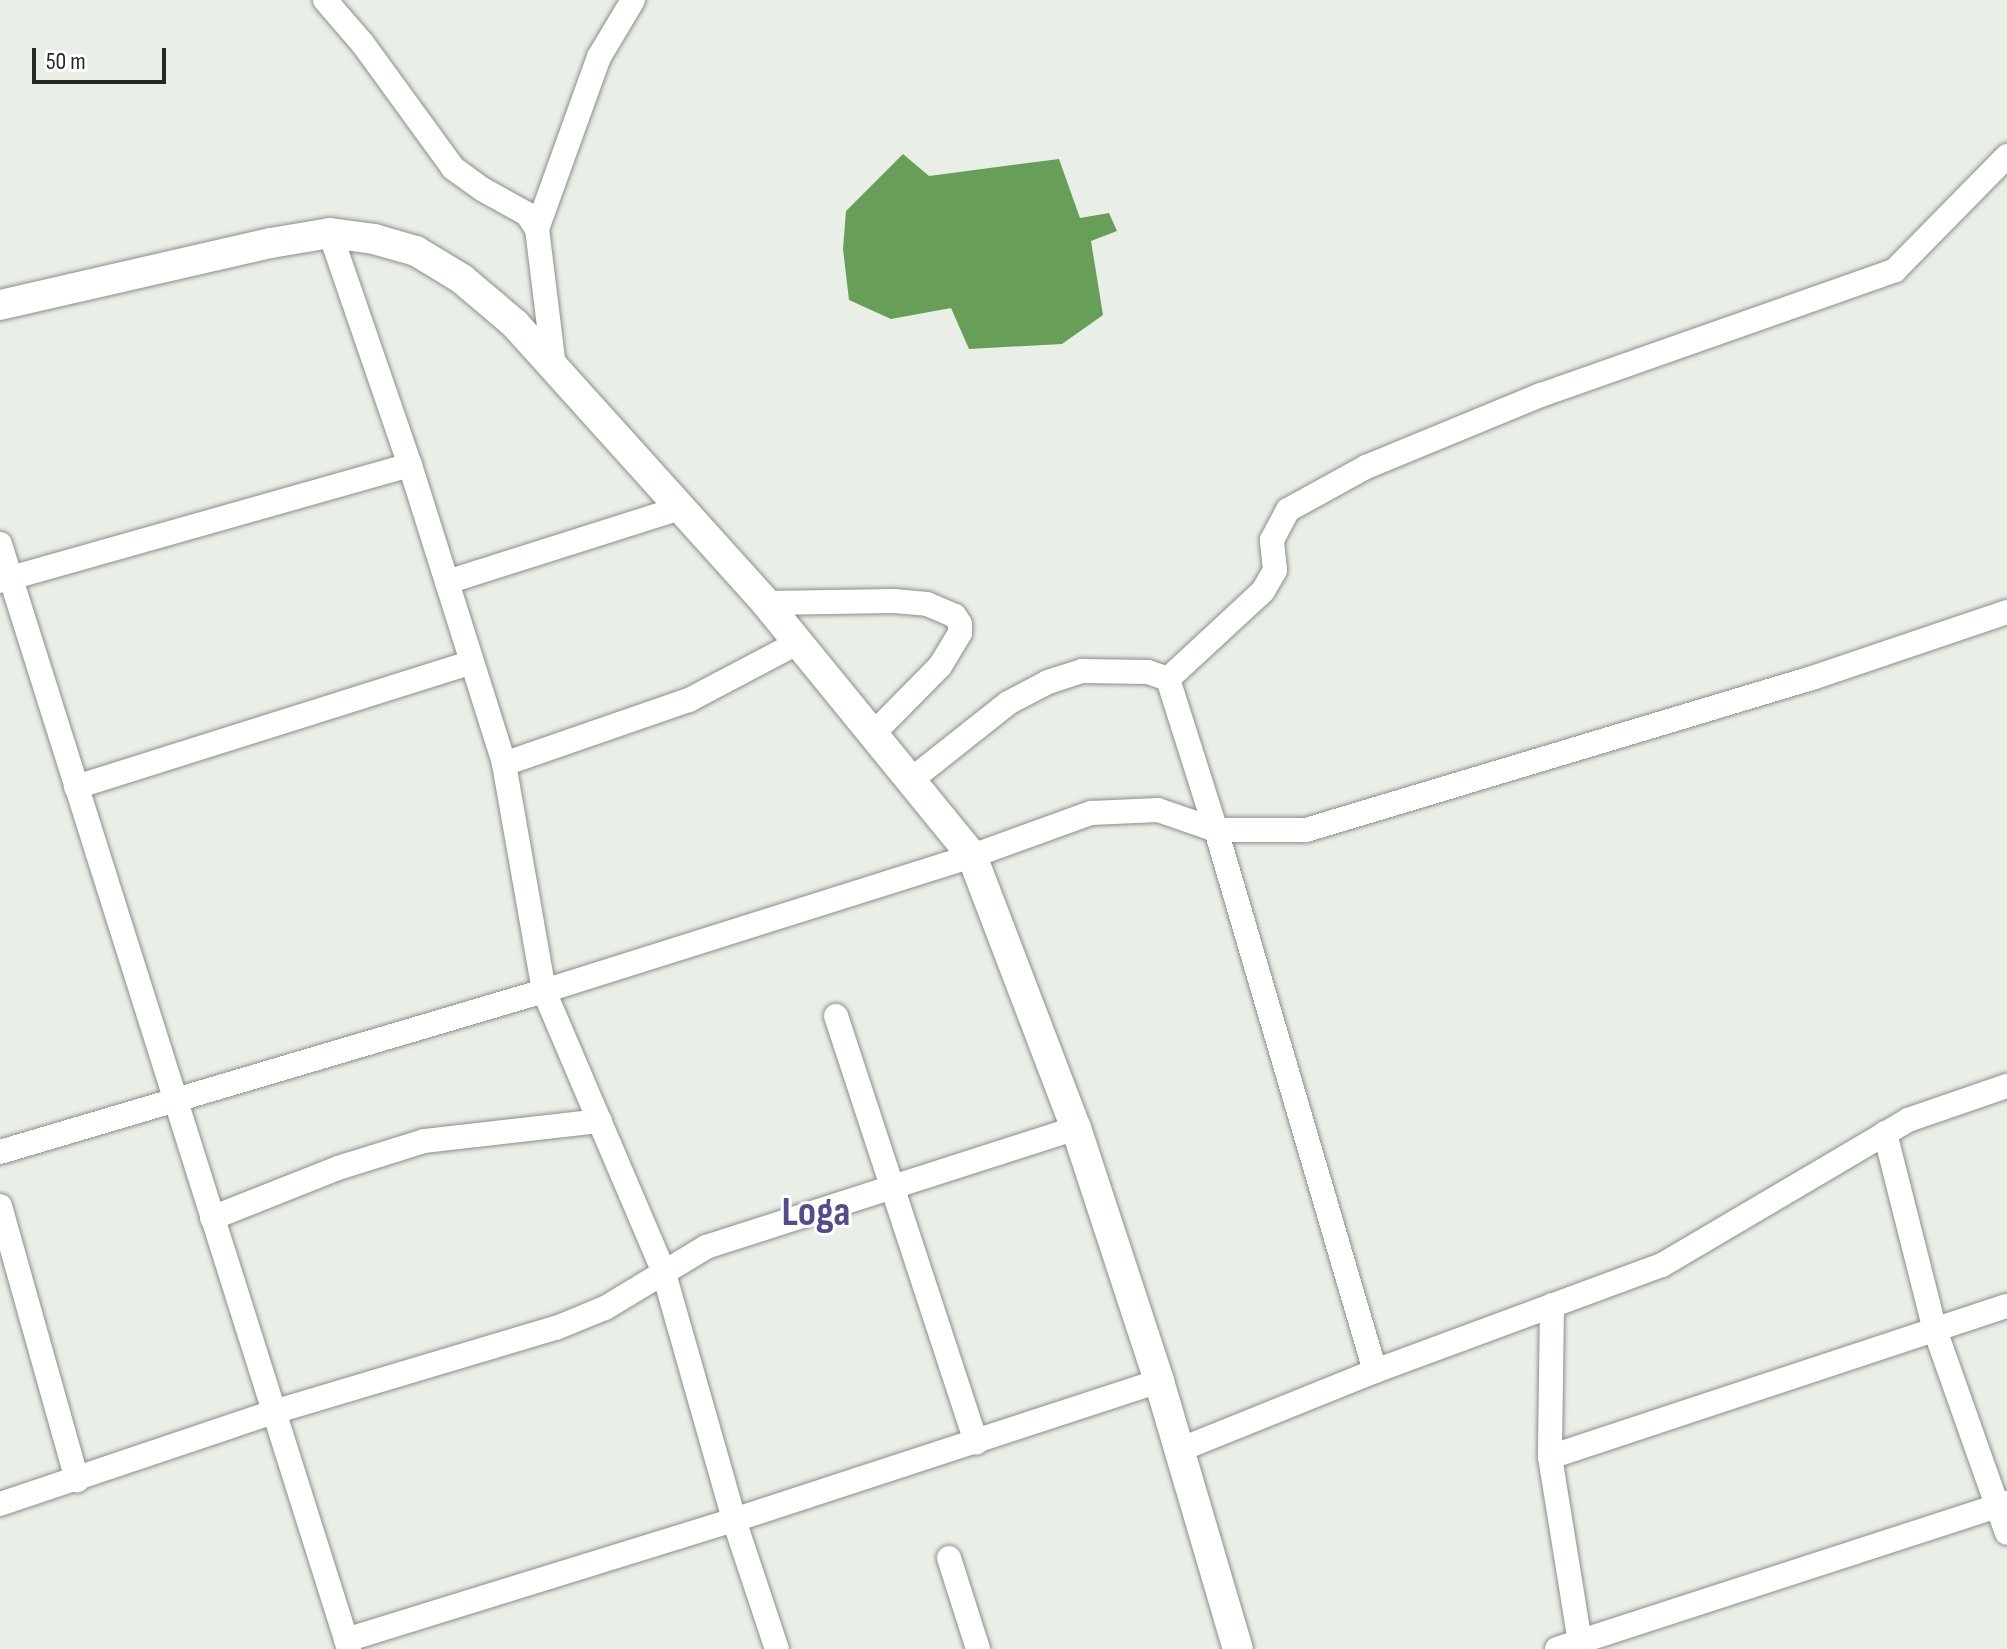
<!DOCTYPE html>
<style>
body{margin:0}
#map{position:relative;width:2007px;height:1649px;overflow:hidden;background:#e9eee7;font-family:"Sofia Sans Condensed",sans-serif}
div>[style]{position:absolute}
.water>*{inset:0;background:#689f58}
.roads{filter:drop-shadow(0 0 2px #8a8f89) drop-shadow(0 0 2px #8a8f89)}
.minor>*{height:24px;margin:-12px;padding:0 12px;transform-origin:12px;border-radius:12px;background:#fff}
.major>*{height:30px;margin:-15px;padding:0 15px;transform-origin:15px;border-radius:15px;background:#fff}
span{translate:-50% -50%;white-space:nowrap;text-align:center;line-height:1.15;-webkit-text-stroke:6px #fff;paint-order:stroke}
.town-label{font-size:42px;color:#554b8a;font-weight:700}
.scale{position:absolute;left:32px;top:48px;width:134px;height:36px;box-sizing:border-box;border:4px solid #262825;border-top:0;padding-left:10px;font-size:24px;line-height:28px;white-space:nowrap;color:#262825;-webkit-text-stroke:6px #fff;paint-order:stroke}
</style>
<div id="map">
<div class="water">
<i style="clip-path:polygon(903px 154px,929px 176px,1059px 159px,1080px 218px,1109px 213px,1117px 231px,1091px 241px,1103px 315px,1062px 344px,969px 349px,951px 308px,891px 319px,849px 300px,843px 249px,846px 211px)"></i>
</div>
<div class="roads">
<div class="minor">
<i style="left:325px;top:0;width:58px;rotate:49.2deg"></i>
<i style="left:363px;top:44px;width:153px;rotate:54deg"></i>
<i style="left:453px;top:168px;width:36px;rotate:36deg"></i>
<i style="left:482px;top:189px;width:51px;rotate:29.1deg"></i>
<i style="left:527px;top:214px;width:18px;rotate:56deg"></i>
<i style="left:330px;top:233px;width:245px;rotate:71deg"></i>
<i style="left:410px;top:465px;width:313px;rotate:72.5deg"></i>
<i style="left:504px;top:764px;width:230px;rotate:80deg"></i>
<i style="left:544px;top:991px;width:303px;rotate:66.9deg"></i>
<i style="left:663px;top:1270px;width:260px;rotate:74.1deg"></i>
<i style="left:734px;top:1520px;width:136px;rotate:71.6deg"></i>
<i style="left:554px;top:367px;width:139px;rotate:-97deg"></i>
<i style="left:537px;top:229px;width:183px;rotate:-70.2deg"></i>
<i style="left:599px;top:57px;width:66px;rotate:-59.2deg"></i>
<i style="left:0;top:544px;width:1159px;rotate:72.47deg"></i>
<i style="left:0;top:581px;width:426px;rotate:-15.8deg"></i>
<i style="left:447px;top:582px;width:244px;rotate:-17.6deg"></i>
<i style="left:766px;top:603px;width:128px;rotate:-0.9deg"></i>
<i style="left:894px;top:601px;width:33px;rotate:5deg"></i>
<i style="left:927px;top:604px;width:30px;rotate:23deg"></i>
<i style="left:955px;top:616px;width:9px;rotate:58deg"></i>
<i style="left:960px;top:624px;width:9px;rotate:90deg"></i>
<i style="left:960px;top:633px;width:39px;rotate:121deg"></i>
<i style="left:940px;top:666px;width:97px;rotate:134.6deg"></i>
<i style="left:1168px;top:679px;width:129px;rotate:-42.8deg"></i>
<i style="left:1263px;top:591px;width:24px;rotate:-60deg"></i>
<i style="left:1275px;top:570px;width:30px;rotate:-96deg"></i>
<i style="left:1272px;top:540px;width:34px;rotate:-62deg"></i>
<i style="left:1288px;top:510px;width:89px;rotate:-28.9deg"></i>
<i style="left:1366px;top:467px;width:189px;rotate:-22.4deg"></i>
<i style="left:1541px;top:395px;width:375px;rotate:-19.4deg"></i>
<i style="left:1895px;top:270px;width:160px;rotate:-45.5deg"></i>
<i style="left:504px;top:764px;width:196px;rotate:-19.1deg"></i>
<i style="left:689px;top:700px;width:122px;rotate:-27.8deg"></i>
<i style="left:911px;top:780px;width:124px;rotate:-38.4deg"></i>
<i style="left:1008px;top:703px;width:45px;rotate:-27.7deg"></i>
<i style="left:1048px;top:682px;width:36px;rotate:-18deg"></i>
<i style="left:1082px;top:671px;width:66px;rotate:0.9deg"></i>
<i style="left:1148px;top:672px;width:21px;rotate:19deg"></i>
<i style="left:1168px;top:679px;width:158px;rotate:72.4deg"></i>
<i style="left:1216px;top:830px;width:564px;rotate:73.62deg"></i>
<i style="left:76px;top:787px;width:415px;rotate:-17.5deg"></i>
<i style="left:836px;top:1016px;width:449px;rotate:71.8deg"></i>
<i style="left:1885px;top:1133px;width:203px;rotate:75.8deg"></i>
<i style="left:1935px;top:1330px;width:215px;rotate:70.5deg"></i>
<i style="left:0;top:1152px;width:567px;rotate:-16.49deg"></i>
<i style="left:544px;top:991px;width:449px;rotate:-17.5deg"></i>
<i style="left:972px;top:856px;width:127px;rotate:-19.9deg"></i>
<i style="left:1091px;top:813px;width:67px;rotate:-2.6deg"></i>
<i style="left:1158px;top:810px;width:61px;rotate:19deg"></i>
<i style="left:1216px;top:830px;width:90px"></i>
<i style="left:1306px;top:830px;width:528px;rotate:-16.72deg"></i>
<i style="left:1812px;top:678px;width:206px;rotate:-18.7deg"></i>
<i style="left:0;top:1206px;width:285px;rotate:74.3deg"></i>
<i style="left:212px;top:1218px;width:136px;rotate:-21.6deg"></i>
<i style="left:338px;top:1168px;width:90px;rotate:-17.4deg"></i>
<i style="left:424px;top:1141px;width:177px;rotate:-6.5deg"></i>
<i style="left:1552px;top:1305px;width:152px;rotate:90.8deg"></i>
<i style="left:1550px;top:1457px;width:194px;rotate:80.8deg"></i>
<i style="left:1177px;top:1451px;width:214px;rotate:-22deg"></i>
<i style="left:1375px;top:1371px;width:306px;rotate:-20.3deg"></i>
<i style="left:1662px;top:1265px;width:286px;rotate:-30.5deg"></i>
<i style="left:1908px;top:1120px;width:105px;rotate:-19deg"></i>
<i style="left:1550px;top:1457px;width:481px;rotate:-18.3deg"></i>
<i style="left:0;top:1504px;width:292px;rotate:-18.6deg"></i>
<i style="left:277px;top:1411px;width:291px;rotate:-16.6deg"></i>
<i style="left:556px;top:1328px;width:53px;rotate:-22.2deg"></i>
<i style="left:605px;top:1308px;width:118px;rotate:-31.1deg"></i>
<i style="left:706px;top:1247px;width:389px;rotate:-17.8deg"></i>
<i style="left:949px;top:1558px;width:96px;rotate:72.3deg"></i>
<i style="left:346px;top:1640px;width:406px;rotate:-17.2deg"></i>
<i style="left:734px;top:1520px;width:447px;rotate:-18.1deg"></i>
<i style="left:1557px;top:1649px;width:473px;rotate:-18deg"></i>
</div>
<div class="major">
<i style="left:0;top:305px;width:278px;rotate:-12.9deg"></i>
<i style="left:271px;top:243px;width:60px;rotate:-9.6deg"></i>
<i style="left:330px;top:233px;width:44px;rotate:7.8deg"></i>
<i style="left:374px;top:239px;width:44px;rotate:15.9deg"></i>
<i style="left:416px;top:251px;width:54px;rotate:31.3deg"></i>
<i style="left:462px;top:279px;width:70px;rotate:40.3deg"></i>
<i style="left:515px;top:324px;width:375px;rotate:48deg"></i>
<i style="left:766px;top:603px;width:326px;rotate:50.8deg"></i>
<i style="left:972px;top:856px;width:291px;rotate:69.1deg"></i>
<i style="left:1076px;top:1128px;width:266px;rotate:71.8deg"></i>
<i style="left:1159px;top:1381px;width:279px;rotate:73.6deg"></i>
</div>
</div>
<div class="town-label">
<span style="left:816px;top:1213px">Loga</span>
</div>
<div class="scale">50 m</div>
</div>
